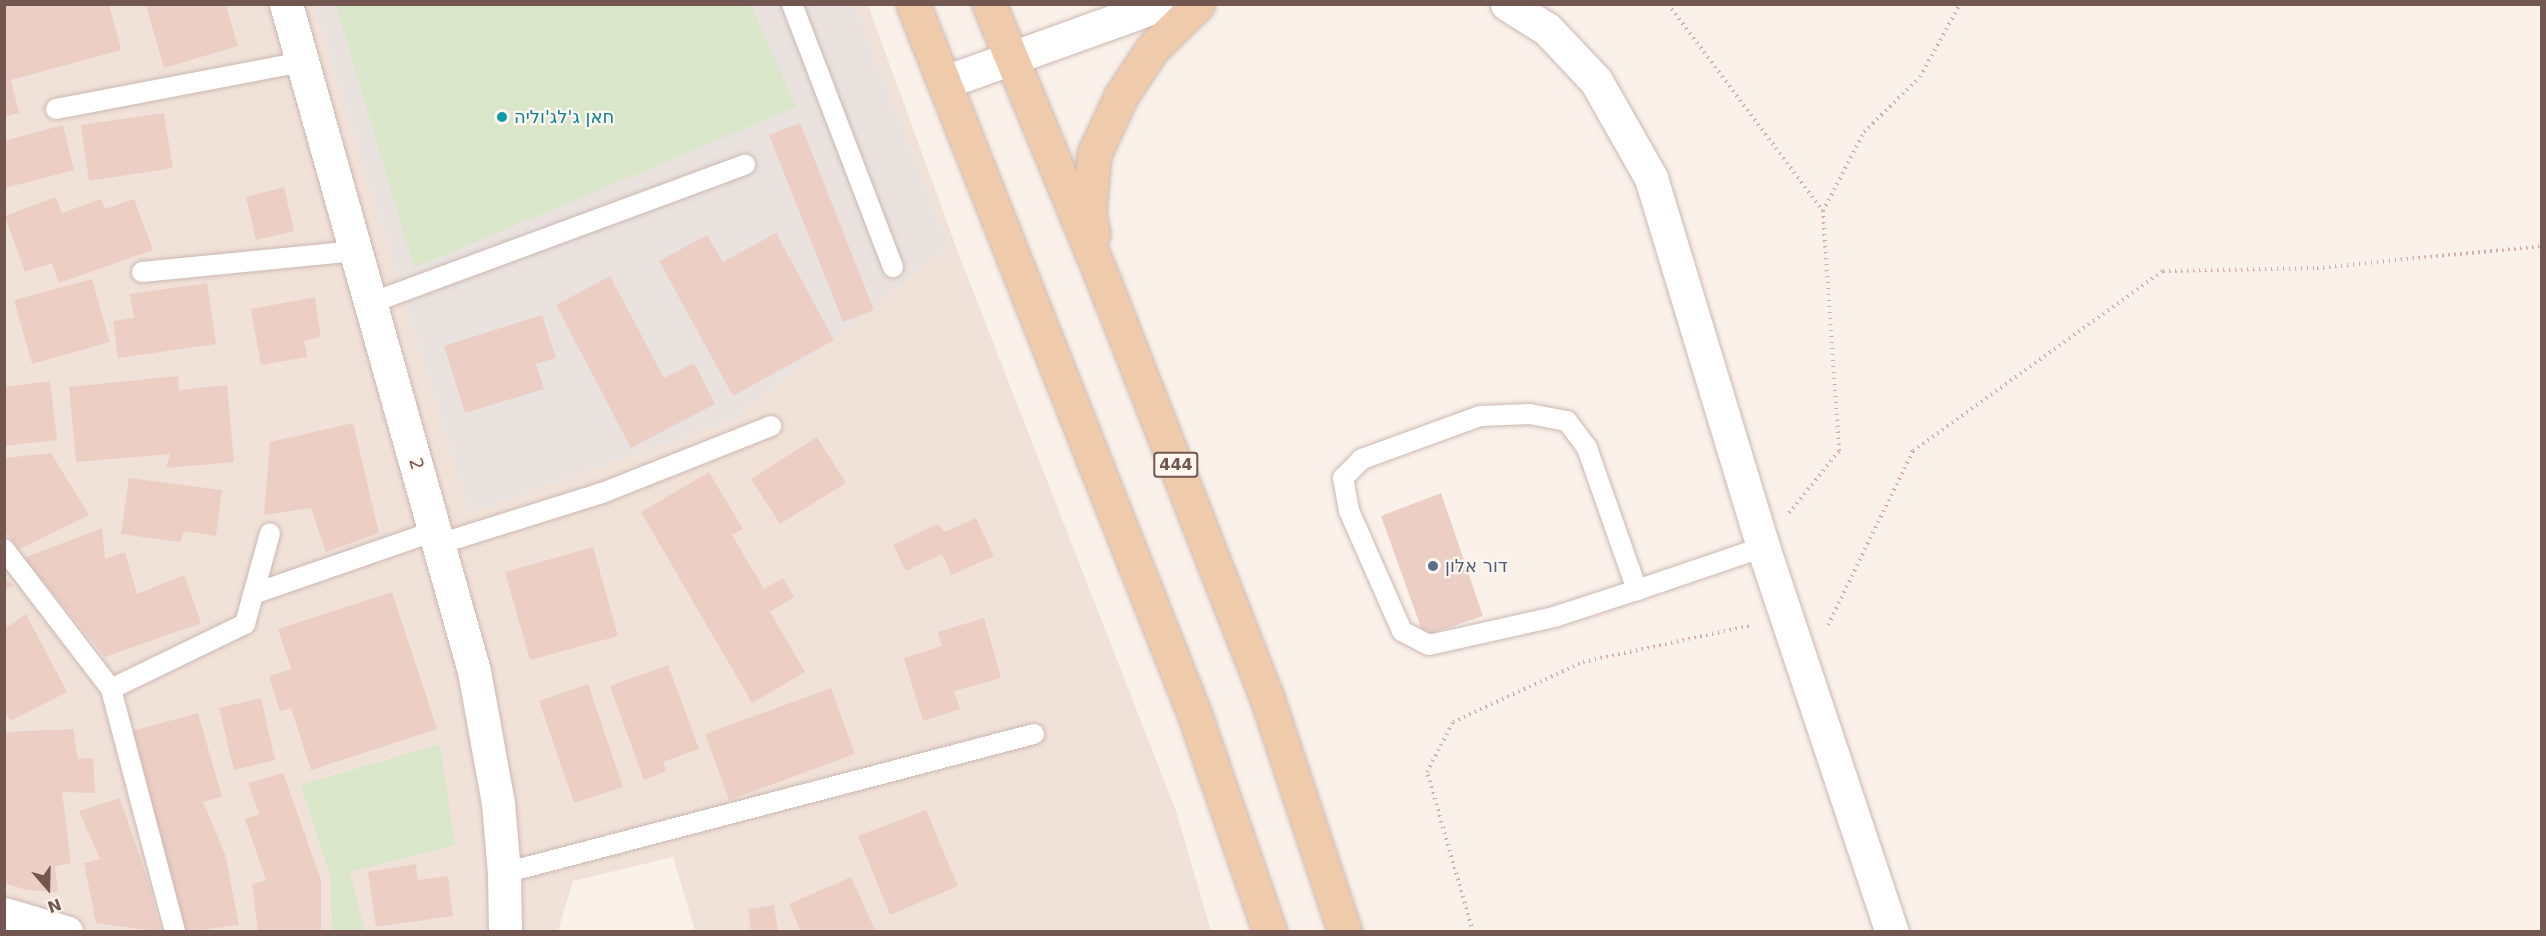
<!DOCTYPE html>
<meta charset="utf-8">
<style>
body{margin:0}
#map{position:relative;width:2546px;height:936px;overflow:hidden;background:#faf1ea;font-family:"DejaVu Sans",Heebo,sans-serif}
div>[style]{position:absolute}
.residential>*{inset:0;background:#f1e2d9}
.industrial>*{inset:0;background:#eae2df}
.green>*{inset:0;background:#dae6ca}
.building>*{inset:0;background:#eccec5}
.path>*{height:4px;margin-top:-2px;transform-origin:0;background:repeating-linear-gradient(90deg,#d1b1a8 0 1.5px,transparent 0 6px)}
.roads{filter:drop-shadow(0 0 2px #cbb8b1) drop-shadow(0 0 2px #cbb8b1)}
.service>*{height:20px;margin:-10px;padding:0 10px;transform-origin:10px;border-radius:10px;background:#fff}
.minor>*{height:33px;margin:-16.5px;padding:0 16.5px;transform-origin:16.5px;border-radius:16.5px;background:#fff}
.tertiary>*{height:33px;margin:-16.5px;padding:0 16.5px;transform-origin:16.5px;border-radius:16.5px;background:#fff}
.primary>*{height:33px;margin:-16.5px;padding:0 16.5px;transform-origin:16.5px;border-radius:16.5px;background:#f0cbab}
.dots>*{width:16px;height:16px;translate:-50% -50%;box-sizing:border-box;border:3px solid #fdf6f0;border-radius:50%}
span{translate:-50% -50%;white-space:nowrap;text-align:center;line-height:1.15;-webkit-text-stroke:4.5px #fdf6f0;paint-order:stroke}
.shield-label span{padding:2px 4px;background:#fdf6f0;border:2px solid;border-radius:4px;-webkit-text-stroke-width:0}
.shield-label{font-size:16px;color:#715750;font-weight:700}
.culture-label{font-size:18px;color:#0d838f}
.left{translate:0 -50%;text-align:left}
.street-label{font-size:18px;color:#715750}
.service-label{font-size:18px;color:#4e5e75}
.frame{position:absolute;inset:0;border:6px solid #715750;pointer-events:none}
.north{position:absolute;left:18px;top:858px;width:60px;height:60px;-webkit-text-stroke:4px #fdf6f0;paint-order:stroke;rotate:160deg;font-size:16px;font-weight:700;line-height:24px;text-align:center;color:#715750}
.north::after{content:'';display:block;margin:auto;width:21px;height:27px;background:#715750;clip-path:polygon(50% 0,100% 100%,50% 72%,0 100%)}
</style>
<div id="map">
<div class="residential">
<i style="clip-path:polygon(5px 5px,868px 5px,959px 255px,1176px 811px,1211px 931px,695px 931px,673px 857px,573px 881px,558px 931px,5px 932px)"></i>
</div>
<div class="industrial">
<i style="clip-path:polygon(314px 5px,855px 5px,949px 246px,733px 420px,470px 513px)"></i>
</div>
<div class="green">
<i style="clip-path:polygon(336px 5px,751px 5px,796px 107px,414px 268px)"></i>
<i style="clip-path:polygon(440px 744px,455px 845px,350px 872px,365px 931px,332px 931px,331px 879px,301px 785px)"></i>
</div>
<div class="building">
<i style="clip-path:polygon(4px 4px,109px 4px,121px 50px,11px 80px,19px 113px,4px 117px)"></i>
<i style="clip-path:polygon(146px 5px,226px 5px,238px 46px,164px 68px)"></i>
<i style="clip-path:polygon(164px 113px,173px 168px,89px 181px,81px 125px)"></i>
<i style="clip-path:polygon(800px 123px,874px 310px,843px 322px,769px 135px)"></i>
<i style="clip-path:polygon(63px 125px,74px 170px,5px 188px,4px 141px)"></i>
<i style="clip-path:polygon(284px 187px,294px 231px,256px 240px,246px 197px)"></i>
<i style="clip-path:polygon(56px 197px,62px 213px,101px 199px,105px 209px,134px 199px,153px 250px,59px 283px,52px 263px,25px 272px,5px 216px)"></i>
<i style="clip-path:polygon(776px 233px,834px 340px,733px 396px,659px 261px,707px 235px,723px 262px)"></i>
<i style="clip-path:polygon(610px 276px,664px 378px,694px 363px,715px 404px,631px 448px,556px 305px)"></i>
<i style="clip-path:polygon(92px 279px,110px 342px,32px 364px,14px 300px)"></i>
<i style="clip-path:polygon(207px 283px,216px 344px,118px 358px,113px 321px,134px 318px,130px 294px)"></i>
<i style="clip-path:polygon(315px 297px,321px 337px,304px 341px,307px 357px,261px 365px,251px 309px)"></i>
<i style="clip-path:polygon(542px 315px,556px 358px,536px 364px,544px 389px,465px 413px,444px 346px)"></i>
<i style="clip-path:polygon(178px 376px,179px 390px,227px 385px,234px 462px,166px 468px,170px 454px,76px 462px,69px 387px)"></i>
<i style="clip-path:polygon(50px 381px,57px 440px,4px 446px,4px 387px)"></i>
<i style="clip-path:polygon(353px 423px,379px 533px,326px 552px,311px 508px,264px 515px,270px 442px)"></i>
<i style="clip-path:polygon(817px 437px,846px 483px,780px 524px,751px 479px)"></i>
<i style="clip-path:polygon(51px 453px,89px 515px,20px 549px,4px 531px,4px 458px)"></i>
<i style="clip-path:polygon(709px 472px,743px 529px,732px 535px,764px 589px,783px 578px,794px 597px,770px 612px,805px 672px,752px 703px,641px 512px)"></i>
<i style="clip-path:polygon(129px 478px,222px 490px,216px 536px,184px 531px,180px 542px,121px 534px)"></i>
<i style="clip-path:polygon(1441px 493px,1483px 616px,1424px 636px,1381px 516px)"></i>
<i style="clip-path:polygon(976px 518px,994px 556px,952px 575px,942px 554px,906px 571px,893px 545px,937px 524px,945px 532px)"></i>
<i style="clip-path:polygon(102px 528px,105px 559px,125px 552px,137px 594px,184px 575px,201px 623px,105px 657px,24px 558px)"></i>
<i style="clip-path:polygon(593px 547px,618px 636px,530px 660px,505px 572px)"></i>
<i style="clip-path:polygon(4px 578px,14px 586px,4px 590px)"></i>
<i style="clip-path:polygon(392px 592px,437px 729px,311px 770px,291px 708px,280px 711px,269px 676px,291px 669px,278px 629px)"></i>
<i style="clip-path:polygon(26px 614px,67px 692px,10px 721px,4px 710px,4px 629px)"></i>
<i style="clip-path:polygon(984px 618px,1001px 678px,954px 691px,960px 709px,923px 721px,904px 658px,942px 646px,938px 632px)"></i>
<i style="clip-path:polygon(668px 665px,699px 749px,663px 762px,666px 771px,644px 780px,610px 686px)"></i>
<i style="clip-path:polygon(588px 684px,623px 787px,574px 803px,539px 701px)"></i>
<i style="clip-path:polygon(831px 688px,855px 754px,729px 800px,705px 734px)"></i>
<i style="clip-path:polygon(261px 698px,275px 760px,234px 770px,219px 708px)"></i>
<i style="clip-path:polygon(198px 713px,222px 797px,203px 802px,225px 854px,239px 925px,184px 932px,129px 732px)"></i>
<i style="clip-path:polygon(73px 729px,78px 759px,93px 758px,95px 793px,62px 792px,71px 863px,55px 866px,58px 892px,26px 890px,5px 883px,5px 732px)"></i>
<i style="clip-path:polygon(283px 773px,321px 880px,321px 932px,258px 932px,252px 884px,266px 880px,245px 819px,259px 814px,248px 783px)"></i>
<i style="clip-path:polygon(120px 798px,150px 887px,161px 932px,96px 923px,84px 863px,100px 859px,79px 811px)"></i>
<i style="clip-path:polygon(926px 810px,958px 886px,890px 915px,858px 836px)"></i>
<i style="clip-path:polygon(416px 864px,418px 880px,448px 876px,453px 916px,376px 927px,368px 872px)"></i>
<i style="clip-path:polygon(851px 877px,876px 932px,801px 932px,789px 904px)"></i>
<i style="clip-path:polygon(774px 905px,778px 932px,751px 932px,748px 909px)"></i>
</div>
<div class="path">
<i style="left:1668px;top:4px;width:259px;rotate:53.2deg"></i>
<i style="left:1789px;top:513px;width:80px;rotate:-51.1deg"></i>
<i style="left:1839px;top:451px;width:241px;rotate:-93.8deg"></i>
<i style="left:1823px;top:211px;width:89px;rotate:-62.6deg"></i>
<i style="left:1864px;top:132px;width:78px;rotate:-44.5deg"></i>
<i style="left:1920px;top:77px;width:83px;rotate:-61.3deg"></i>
<i style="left:1828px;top:625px;width:194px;rotate:-64deg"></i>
<i style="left:1913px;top:451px;width:308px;rotate:-35.8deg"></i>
<i style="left:2163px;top:271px;width:154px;rotate:-1.1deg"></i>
<i style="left:2317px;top:268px;width:226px;rotate:-5.6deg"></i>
<i style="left:1473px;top:932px;width:166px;rotate:-106deg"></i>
<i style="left:1427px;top:772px;width:56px;rotate:-62.5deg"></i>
<i style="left:1453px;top:722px;width:143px;rotate:-24.8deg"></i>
<i style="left:1583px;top:662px;width:173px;rotate:-12.3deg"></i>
</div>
<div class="roads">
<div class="service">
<i style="left:792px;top:4px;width:282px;rotate:69deg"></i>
<i style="left:56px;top:109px;width:250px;rotate:-10.8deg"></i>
<i style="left:142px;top:272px;width:215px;rotate:-5.6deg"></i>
<i style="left:371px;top:303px;width:399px;rotate:-20.3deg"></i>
<i style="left:1530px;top:414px;width:38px;rotate:11deg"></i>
<i style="left:1567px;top:421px;width:34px;rotate:53deg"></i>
<i style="left:1587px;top:448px;width:151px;rotate:70.6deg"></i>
<i style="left:1637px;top:590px;width:87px;rotate:162deg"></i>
<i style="left:1554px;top:617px;width:128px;rotate:167.4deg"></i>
<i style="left:1429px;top:645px;width:30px;rotate:-153deg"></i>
<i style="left:1402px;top:631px;width:131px;rotate:-113.8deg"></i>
<i style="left:1349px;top:511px;width:34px;rotate:-100deg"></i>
<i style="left:1343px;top:478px;width:27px;rotate:-45deg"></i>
<i style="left:1362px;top:459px;width:126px;rotate:-20deg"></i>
<i style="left:1480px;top:416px;width:50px;rotate:-2.3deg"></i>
<i style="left:439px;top:544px;width:171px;rotate:-17.4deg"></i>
<i style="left:602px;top:493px;width:182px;rotate:-21.6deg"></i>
<i style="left:4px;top:549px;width:176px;rotate:52.6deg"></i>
<i style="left:111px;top:689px;width:251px;rotate:75.2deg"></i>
<i style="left:1637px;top:590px;width:133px;rotate:-18.8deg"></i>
<i style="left:253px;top:594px;width:193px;rotate:-19.1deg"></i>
<i style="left:111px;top:689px;width:149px;rotate:-25.9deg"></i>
<i style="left:245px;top:624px;width:94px;rotate:-74.6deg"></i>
<i style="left:504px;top:873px;width:548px;rotate:-14.7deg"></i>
</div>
<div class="minor">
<i style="left:4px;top:914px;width:65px;rotate:16.2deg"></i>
</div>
<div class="tertiary">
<i style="left:286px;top:4px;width:693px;rotate:74.26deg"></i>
<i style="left:474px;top:671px;width:134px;rotate:79.7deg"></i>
<i style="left:498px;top:803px;width:70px;rotate:85.1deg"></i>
<i style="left:504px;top:873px;width:59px;rotate:89deg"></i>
<i style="left:1507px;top:4px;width:47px;rotate:32deg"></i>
<i style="left:1547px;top:29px;width:71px;rotate:46.7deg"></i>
<i style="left:1596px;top:81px;width:112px;rotate:60.4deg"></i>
<i style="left:1651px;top:178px;width:386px;rotate:73.1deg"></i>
<i style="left:1763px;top:547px;width:406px;rotate:71.5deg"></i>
<i style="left:945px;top:82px;width:231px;rotate:-19.8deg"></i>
</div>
<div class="primary">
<i style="left:913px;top:4px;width:763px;rotate:68.38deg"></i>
<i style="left:1194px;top:713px;width:232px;rotate:70.9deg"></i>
<i style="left:989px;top:4px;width:295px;rotate:67.5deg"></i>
<i style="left:1102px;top:277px;width:449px;rotate:68.6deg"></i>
<i style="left:1266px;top:695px;width:250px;rotate:71.6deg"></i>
<i style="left:1093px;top:234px;width:21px;rotate:-101deg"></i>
<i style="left:1089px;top:213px;width:59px;rotate:-85.2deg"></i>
<i style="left:1094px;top:154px;width:64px;rotate:-65deg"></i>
<i style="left:1121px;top:96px;width:56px;rotate:-56.6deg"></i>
<i style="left:1152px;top:49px;width:64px;rotate:-44.4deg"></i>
</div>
</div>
<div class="dots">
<i style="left:502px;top:117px;background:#0f9aa8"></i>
<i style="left:1433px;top:566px;background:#5c6f8a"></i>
</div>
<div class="shield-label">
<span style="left:1176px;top:465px">444</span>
</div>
<div class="culture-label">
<span class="left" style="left:514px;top:117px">חאן ג'לג'וליה</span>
</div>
<div class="street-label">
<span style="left:416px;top:464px;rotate:74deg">2</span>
</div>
<div class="service-label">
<span class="left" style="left:1445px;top:566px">דור אלון</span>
</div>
<div class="frame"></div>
<div class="north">N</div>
</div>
